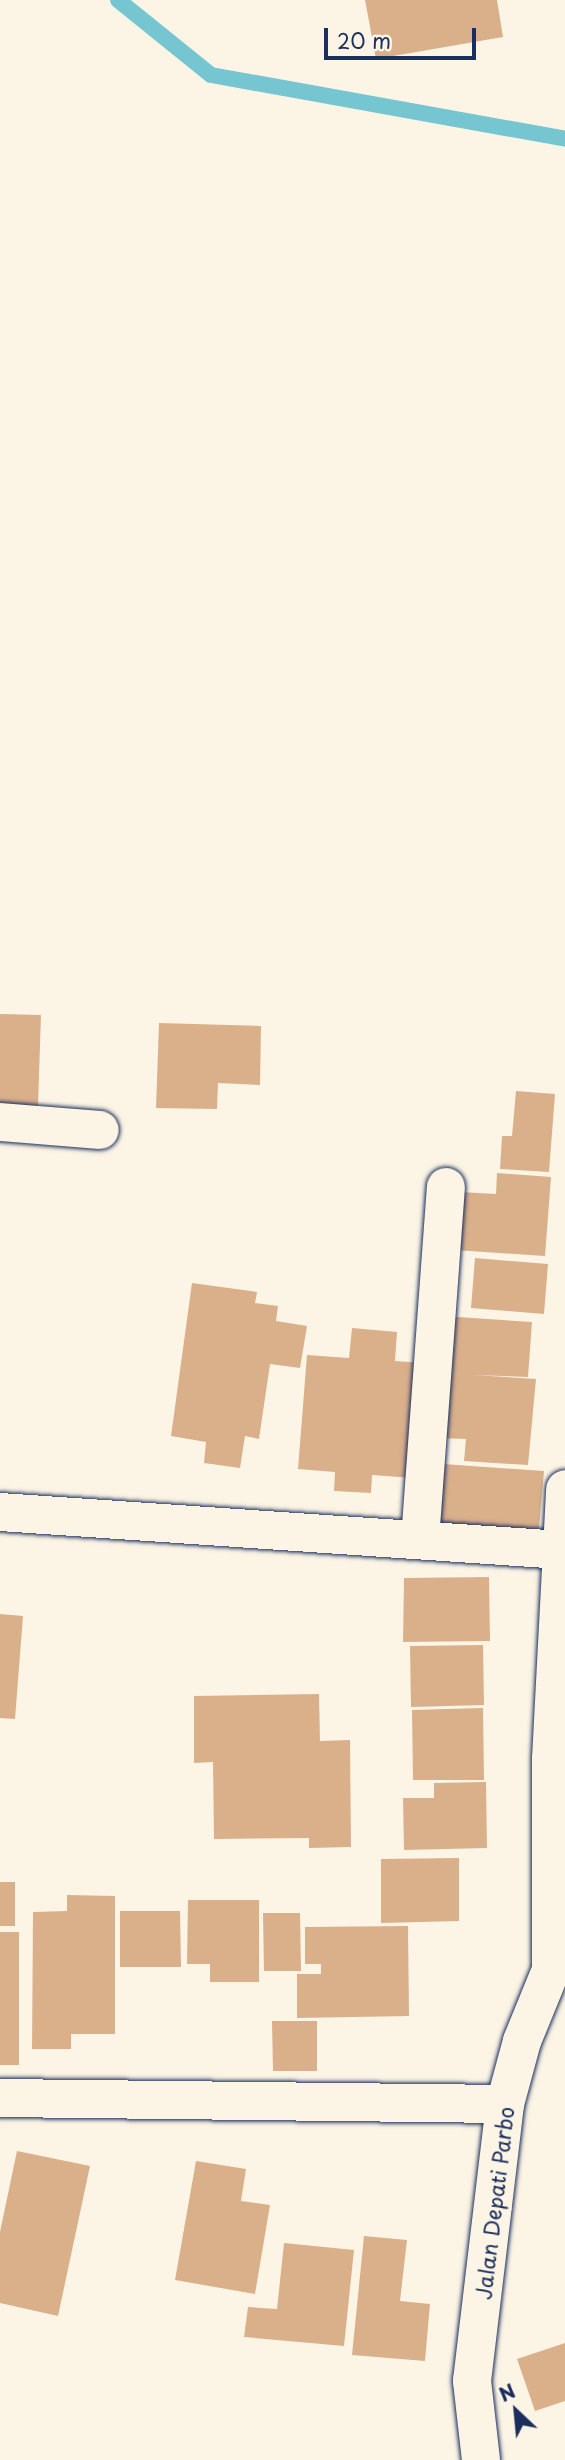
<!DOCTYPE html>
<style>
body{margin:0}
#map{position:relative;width:565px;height:2460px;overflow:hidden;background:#fcf5e5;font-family:"Playpen Sans",sans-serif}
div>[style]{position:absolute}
.stream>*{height:16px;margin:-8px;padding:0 8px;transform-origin:8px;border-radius:8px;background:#76c6d1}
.building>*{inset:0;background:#dab08b}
.roads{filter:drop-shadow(0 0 2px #1b2f5e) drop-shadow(0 0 2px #1b2f5e)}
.minor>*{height:38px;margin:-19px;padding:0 19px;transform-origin:19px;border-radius:19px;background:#fcf5e5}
span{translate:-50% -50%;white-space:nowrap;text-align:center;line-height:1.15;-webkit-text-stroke:7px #fcf5e5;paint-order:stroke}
.street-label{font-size:21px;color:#1b2f5e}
.north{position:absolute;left:481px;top:2376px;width:70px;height:70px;-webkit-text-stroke:5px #fcf5e5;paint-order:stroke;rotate:334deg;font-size:19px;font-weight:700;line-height:28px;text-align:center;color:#1b2f5e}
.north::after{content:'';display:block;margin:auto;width:24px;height:32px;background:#1b2f5e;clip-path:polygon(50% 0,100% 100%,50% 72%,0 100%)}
.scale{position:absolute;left:324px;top:28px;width:152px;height:32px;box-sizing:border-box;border:4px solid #1b2f5e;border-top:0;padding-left:9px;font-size:21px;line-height:24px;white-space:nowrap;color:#1b2f5e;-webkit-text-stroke:5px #fcf5e5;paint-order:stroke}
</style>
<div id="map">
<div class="stream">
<i style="left:118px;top:0;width:119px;rotate:38.9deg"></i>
<i style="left:211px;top:75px;width:360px;rotate:10.2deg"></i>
</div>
<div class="building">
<i style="clip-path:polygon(365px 0,497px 0,503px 37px,376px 59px)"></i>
<i style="clip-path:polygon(0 1014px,41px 1015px,38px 1106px,0 1106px)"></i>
<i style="clip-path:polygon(159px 1023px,261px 1026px,260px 1085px,218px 1083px,217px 1109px,156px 1108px)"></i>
<i style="clip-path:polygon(516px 1091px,555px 1094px,549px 1172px,500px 1169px,502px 1136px,512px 1136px)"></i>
<i style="clip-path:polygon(497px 1173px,551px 1177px,545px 1256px,455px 1250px,460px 1192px,496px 1194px)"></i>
<i style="clip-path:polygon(475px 1258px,548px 1264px,544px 1314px,471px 1308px)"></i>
<i style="clip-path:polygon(192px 1283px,257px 1292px,255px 1303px,278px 1306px,276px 1321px,307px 1326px,300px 1368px,270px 1364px,259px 1439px,245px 1436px,240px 1468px,204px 1463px,206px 1442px,171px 1436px)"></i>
<i style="clip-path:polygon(443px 1316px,532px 1322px,528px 1377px,473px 1375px,536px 1379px,528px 1465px,464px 1461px,466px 1439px,435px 1438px)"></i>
<i style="clip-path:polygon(352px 1328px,397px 1332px,395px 1361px,422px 1363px,413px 1478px,372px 1475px,371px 1493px,334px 1491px,335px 1472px,298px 1469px,307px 1355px,349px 1358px)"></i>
<i style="clip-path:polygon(443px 1464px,544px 1471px,538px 1539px,437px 1532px)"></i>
<i style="clip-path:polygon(489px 1577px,490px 1641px,403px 1642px,404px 1578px)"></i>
<i style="clip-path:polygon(0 1614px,23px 1616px,15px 1719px,0 1718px)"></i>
<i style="clip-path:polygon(483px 1645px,484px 1705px,411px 1707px,410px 1646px)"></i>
<i style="clip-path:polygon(319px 1694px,320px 1741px,350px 1740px,351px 1847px,309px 1848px,309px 1838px,214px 1839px,213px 1762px,194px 1763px,194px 1696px)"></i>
<i style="clip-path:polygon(483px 1708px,484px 1780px,413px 1780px,412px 1710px)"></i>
<i style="clip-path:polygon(486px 1782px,487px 1848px,404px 1850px,403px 1798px,434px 1798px,434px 1783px)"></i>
<i style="clip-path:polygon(459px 1858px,459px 1921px,381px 1923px,381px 1859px)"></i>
<i style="clip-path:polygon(0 1882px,15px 1882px,15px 1926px,0 1926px)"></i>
<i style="clip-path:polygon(67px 1895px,115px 1896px,115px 2034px,71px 2034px,71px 2049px,32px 2049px,33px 1912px,67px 1911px)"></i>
<i style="clip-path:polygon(188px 1900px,259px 1900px,259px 1982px,210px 1982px,210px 1964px,187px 1964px)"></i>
<i style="clip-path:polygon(120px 1911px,180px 1911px,181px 1967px,120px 1967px)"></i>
<i style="clip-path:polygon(263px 1913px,300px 1913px,301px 1971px,264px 1971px)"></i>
<i style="clip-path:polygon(408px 1926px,409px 2016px,297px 2018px,297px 1974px,321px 1974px,321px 1964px,305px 1964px,305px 1927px)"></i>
<i style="clip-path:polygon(0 1932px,19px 1932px,19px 2065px,0 2065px)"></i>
<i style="clip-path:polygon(272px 2021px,317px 2021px,317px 2071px,273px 2071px)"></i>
<i style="clip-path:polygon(17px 2151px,90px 2166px,58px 2316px,0 2303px,0 2232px)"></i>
<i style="clip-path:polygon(196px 2161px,246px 2169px,241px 2201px,270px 2205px,255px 2294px,175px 2280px)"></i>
<i style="clip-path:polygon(364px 2236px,407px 2240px,400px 2301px,430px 2304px,425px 2361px,352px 2355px)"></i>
<i style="clip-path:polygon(284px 2243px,354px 2250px,344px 2346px,244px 2337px,248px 2307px,277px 2309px)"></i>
<i style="clip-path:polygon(565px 2343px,565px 2401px,535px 2411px,517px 2359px)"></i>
</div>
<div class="roads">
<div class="minor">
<i style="left:0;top:1122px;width:100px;rotate:4.6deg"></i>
<i style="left:0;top:1512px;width:563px;rotate:3.87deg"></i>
<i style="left:420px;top:1540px;width:354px;rotate:-85.8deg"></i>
<i style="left:551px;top:1970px;width:211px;rotate:-90deg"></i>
<i style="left:551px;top:1759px;width:270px;rotate:-87deg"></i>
<i style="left:0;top:2098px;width:505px;rotate:0.68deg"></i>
<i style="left:481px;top:2460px;width:80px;rotate:-96.5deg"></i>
<i style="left:472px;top:2381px;width:279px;rotate:-83.2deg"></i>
<i style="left:505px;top:2104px;width:65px;rotate:-74.9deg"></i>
<i style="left:522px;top:2041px;width:77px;rotate:-67.8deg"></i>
<i style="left:551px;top:1970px;width:18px;rotate:-38deg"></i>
</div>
</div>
<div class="street-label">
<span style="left:494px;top:2203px;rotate:-83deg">Jalan Depati Parbo</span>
</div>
<div class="north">N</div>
<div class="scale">20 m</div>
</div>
